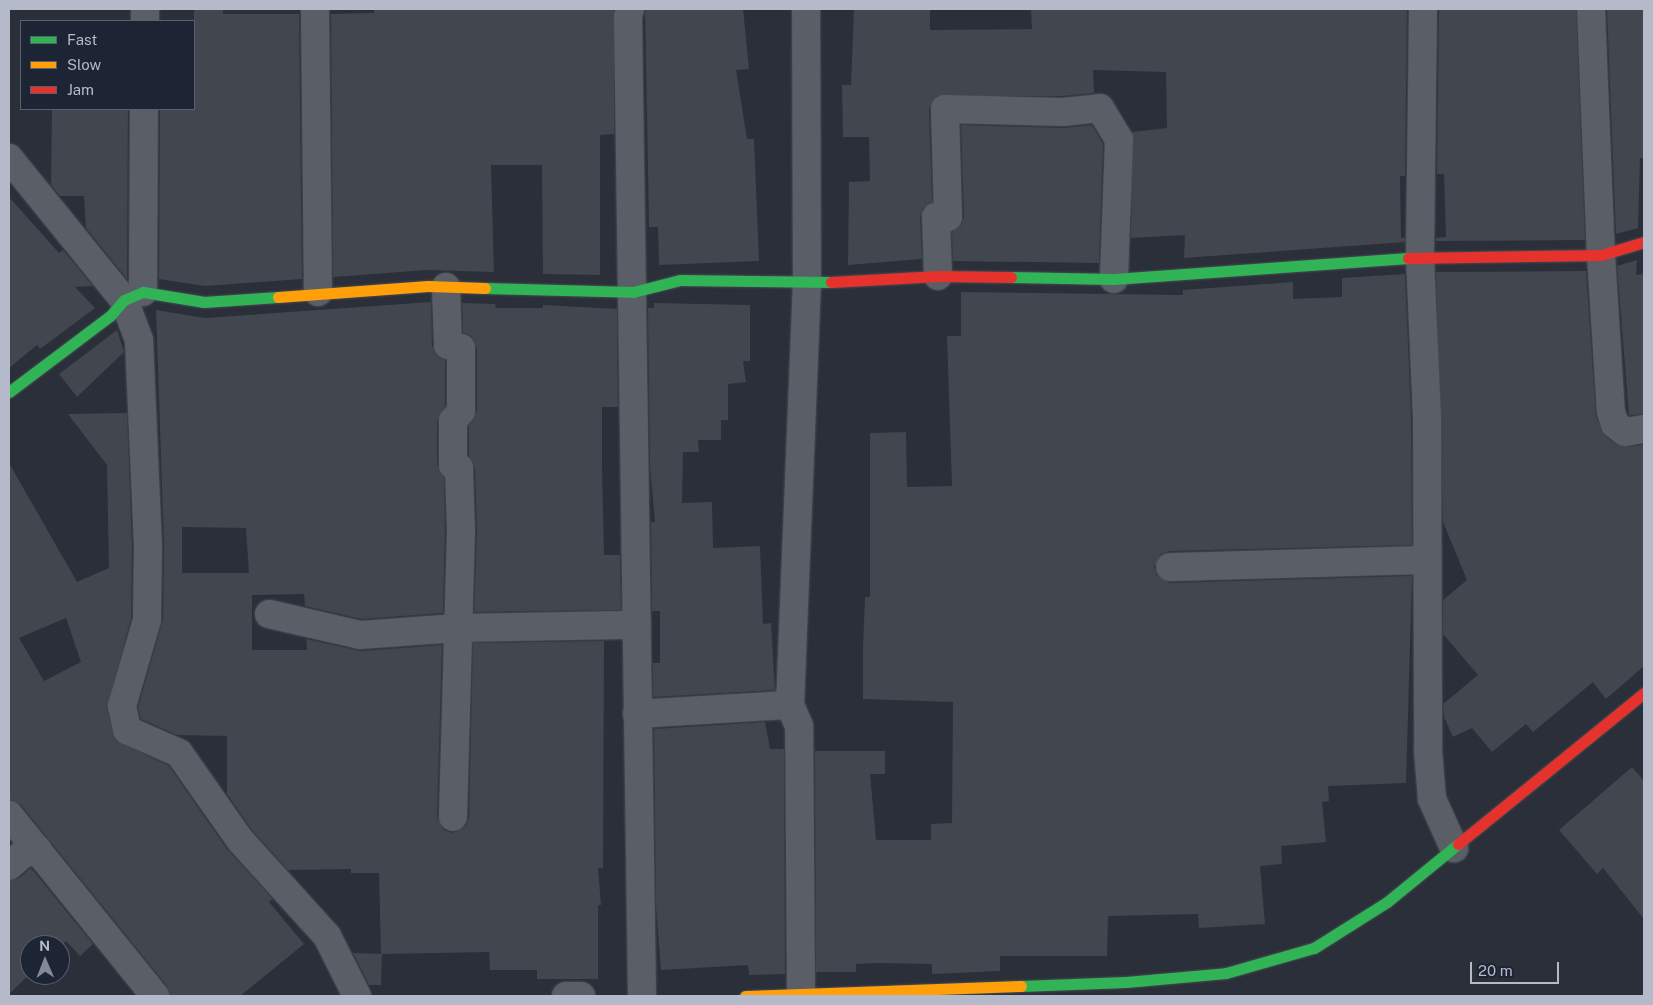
<!DOCTYPE html>
<style>
body{margin:0}
#map{position:relative;width:1653px;height:1005px;overflow:hidden;background:#2a2f39;font-family:"Public Sans",sans-serif}
div>[style]{position:absolute}
.building>*{inset:0;background:#42464e}
.roads{filter:drop-shadow(0 0 1px #464a52) drop-shadow(0 0 1px #464a52)}
.street>*{height:28px;margin:-14px;padding:0 14px;transform-origin:14px;border-radius:14px;background:#5a5e67}
.fast>*{height:11px;margin:-5.5px;padding:0 5.5px;transform-origin:5.5px;border-radius:5.5px;background:#30b455}
.slow>*{height:11px;margin:-5.5px;padding:0 5.5px;transform-origin:5.5px;border-radius:5.5px;background:#ff9f0a}
.jam>*{height:11px;margin:-5.5px;padding:0 5.5px;transform-origin:5.5px;border-radius:5.5px;background:#e5322d}
span{translate:-50% -50%;white-space:nowrap;text-align:center;line-height:1.15;-webkit-text-stroke:4px #1d2434;paint-order:stroke}
.frame{position:absolute;inset:0;border:10px solid #b4baca;pointer-events:none}
.legend{position:absolute;left:20px;top:20px;width:175px;height:90px;box-sizing:border-box;background:#1d2434;border:1px solid #596070;margin:0;padding:6px 9px;list-style:none;font-size:15px;color:#b4baca}
.legend li{display:flex;align-items:center;gap:10px;height:25px}
.legend b{width:25px;border:1px solid #596070}
.north{position:absolute;left:20px;top:935px;width:50px;height:50px;box-sizing:border-box;background:#1d2434;border:1px solid #596070;border-radius:50%;rotate:359deg;font-size:14px;font-weight:700;line-height:20px;text-align:center;color:#b4baca}
.north::after{content:'';display:block;margin:auto;width:18px;height:22px;background:#848997;clip-path:polygon(50% 0,100% 100%,50% 72%,0 100%)}
.scale{position:absolute;left:1470px;top:962px;width:89px;height:22px;box-sizing:border-box;border:2px solid #b4baca;border-top:0;padding-left:6px;font-size:15px;line-height:18px;white-space:nowrap;color:#b4baca;-webkit-text-stroke:4px #1d2434;paint-order:stroke}
</style>
<div id="map">
<div class="building">
<i style="clip-path:polygon(194px 9px,223px 9px,223px 14px,299px 14px,302px 279px,205px 286px,159px 279px,160px 109px,194px 109px)"></i>
<i style="clip-path:polygon(374px 9px,614px 9px,614px 134px,600px 135px,600px 275px,543px 274px,542px 165px,491px 165px,494px 272px,427px 270px,333px 277px,331px 14px,374px 13px)"></i>
<i style="clip-path:polygon(645px 9px,743px 9px,749px 69px,736px 70px,747px 139px,754px 139px,759px 261px,659px 265px,658px 227px,649px 227px)"></i>
<i style="clip-path:polygon(854px 9px,930px 9px,930px 30px,1032px 29px,1031px 9px,1407px 9px,1405px 176px,1400px 176px,1401px 238px,1405px 238px,1405px 242px,1184px 258px,1185px 235px,1131px 238px,1132px 132px,1167px 128px,1166px 72px,1093px 70px,1094px 93px,1062px 96px,937px 96px,929px 109px,932px 202px,923px 209px,920px 217px,922px 259px,848px 265px,849px 182px,870px 181px,869px 137px,843px 137px,842px 85px,851px 85px)"></i>
<i style="clip-path:polygon(1439px 9px,1576px 9px,1585px 240px,1436px 241px,1436px 238px,1446px 237px,1444px 174px,1437px 174px)"></i>
<i style="clip-path:polygon(1607px 9px,1644px 9px,1644px 158px,1640px 158px,1638px 228px,1616px 234px)"></i>
<i style="clip-path:polygon(52px 109px,128px 109px,127px 279px,86px 228px,84px 196px,60px 196px,51px 185px)"></i>
<i style="clip-path:polygon(961px 125px,1063px 128px,1092px 125px,1103px 144px,1099px 263px,953px 261px,952px 232px,961px 225px,964px 217px)"></i>
<i style="clip-path:polygon(9px 197px,59px 253px,63px 250px,93px 286px,75px 287px,95px 308px,40px 349px,37px 345px,9px 368px)"></i>
<i style="clip-path:polygon(1637px 260px,1636px 275px,1644px 274px,1644px 414px,1629px 415px,1617px 266px)"></i>
<i style="clip-path:polygon(1586px 271px,1596px 417px,1605px 436px,1616px 444px,1627px 447px,1644px 445px,1644px 666px,1606px 699px,1593px 682px,1533px 732px,1526px 724px,1492px 752px,1472px 728px,1453px 737px,1444px 717px,1443px 704px,1478px 675px,1443px 634px,1443px 600px,1467px 580px,1443px 522px,1436px 272px)"></i>
<i style="clip-path:polygon(1405px 274px,1411px 416px,1412px 545px,1170px 551px,1161px 554px,1154px 567px,1157px 576px,1170px 583px,1412px 576px,1406px 783px,1328px 786px,1329px 801px,1322px 802px,1326px 842px,1281px 846px,1282px 864px,1260px 866px,1265px 924px,1199px 928px,1198px 914px,1108px 916px,1107px 956px,1000px 956px,1000px 971px,932px 974px,932px 964px,879px 963px,856px 964px,856px 972px,816px 972px,815px 751px,885px 751px,885px 774px,870px 774px,876px 840px,931px 840px,931px 824px,952px 823px,953px 702px,863px 699px,863px 648px,865px 597px,870px 597px,870px 433px,906px 432px,907px 487px,952px 486px,947px 336px,961px 336px,961px 292px,1183px 295px,1183px 290px,1293px 282px,1293px 299px,1318px 298px,1342px 297px,1342px 278px)"></i>
<i style="clip-path:polygon(evenodd,431px 302px,432px 346px,438px 357px,445px 360px,445px 406px,437px 421px,437px 465px,444px 477px,445px 530px,443px 613px,361px 619px,305px 606px,304px 594px,252px 595px,252px 650px,307px 650px,306px 639px,361px 651px,442px 645px,437px 817px,444px 830px,453px 833px,466px 826px,469px 817px,473px 643px,604px 641px,603px 868px,598px 868px,601px 905px,598px 905px,598px 979px,537px 979px,537px 970px,490px 970px,489px 952px,381px 954px,379px 873px,351px 873px,351px 869px,288px 870px,252px 830px,227px 794px,227px 736px,177px 735px,141px 719px,138px 707px,163px 620px,164px 545px,156px 310px,205px 318px,431px 302px,182px 527px,246px 528px,249px 573px,182px 573px,182px 527px)"></i>
<i style="clip-path:polygon(462px 303px,495px 304px,496px 308px,543px 308px,543px 305px,617px 309px,618px 407px,602px 407px,602px 467px,604px 555px,620px 555px,621px 610px,474px 612px,477px 530px,475px 468px,469px 456px,469px 426px,477px 411px,477px 348px,471px 336px,463px 332px)"></i>
<i style="clip-path:polygon(654px 303px,750px 305px,750px 361px,743px 361px,746px 382px,728px 384px,728px 420px,721px 420px,721px 440px,698px 440px,699px 452px,683px 452px,682px 503px,712px 502px,713px 548px,760px 546px,763px 624px,771px 623px,775px 690px,653px 697px,653px 663px,660px 663px,660px 611px,652px 611px,651px 522px,655px 522px,650px 466px,648px 308px,654px 308px)"></i>
<i style="clip-path:polygon(117px 330px,124px 352px,77px 397px,59px 374px)"></i>
<i style="clip-path:polygon(evenodd,127px 413px,132px 546px,131px 618px,107px 709px,115px 740px,169px 766px,227px 849px,273px 899px,269px 902px,304px 944px,240px 996px,170px 996px,167px 986px,21px 805px,9px 800px,9px 463px,77px 582px,109px 568px,107px 465px,68px 414px,127px 413px,66px 618px,81px 662px,44px 681px,19px 638px,66px 618px)"></i>
<i style="clip-path:polygon(765px 722px,770px 749px,784px 749px,785px 974px,749px 975px,748px 965px,661px 970px,656px 905px,654px 729px)"></i>
<i style="clip-path:polygon(1632px 767px,1644px 781px,1644px 919px,1603px 868px,1597px 874px,1559px 830px)"></i>
<i style="clip-path:polygon(31px 868px,93px 944px,80px 956px,66px 941px,60px 947px,30px 945px,30px 974px,9px 994px,9px 881px,19px 878px)"></i>
<i style="clip-path:polygon(353px 953px,382px 954px,381px 985px,369px 985px)"></i>
</div>
<div class="roads">
<div class="street">
<i style="left:315px;top:9px;width:283px;rotate:89.4deg"></i>
<i style="left:630px;top:9px;width:8px;rotate:104deg"></i>
<i style="left:628px;top:17px;width:979px;rotate:89.18deg"></i>
<i style="left:1423px;top:9px;width:248px;rotate:90.7deg"></i>
<i style="left:1420px;top:257px;width:159px;rotate:87.5deg"></i>
<i style="left:1427px;top:416px;width:335px;rotate:89.8deg"></i>
<i style="left:1428px;top:751px;width:48px;rotate:85.2deg"></i>
<i style="left:1432px;top:799px;width:54px;rotate:65.8deg"></i>
<i style="left:1591px;top:9px;width:246px;rotate:87.7deg"></i>
<i style="left:1601px;top:255px;width:157px;rotate:86.4deg"></i>
<i style="left:1611px;top:412px;width:13px;rotate:72deg"></i>
<i style="left:1615px;top:424px;width:13px;rotate:39deg"></i>
<i style="left:1625px;top:432px;width:19px;rotate:-9deg"></i>
<i style="left:145px;top:21px;width:12px;rotate:-90deg"></i>
<i style="left:9px;top:158px;width:183px;rotate:51deg"></i>
<i style="left:124px;top:300px;width:43px;rotate:69.4deg"></i>
<i style="left:139px;top:340px;width:206px;rotate:87.5deg"></i>
<i style="left:148px;top:546px;width:74px;rotate:90.8deg"></i>
<i style="left:147px;top:620px;width:90px;rotate:106.2deg"></i>
<i style="left:122px;top:706px;width:25px;rotate:78deg"></i>
<i style="left:127px;top:730px;width:57px;rotate:23.9deg"></i>
<i style="left:179px;top:753px;width:106px;rotate:55deg"></i>
<i style="left:240px;top:840px;width:130px;rotate:47.8deg"></i>
<i style="left:327px;top:936px;width:67px;rotate:63.4deg"></i>
<i style="left:938px;top:276px;width:59px;rotate:-91.9deg"></i>
<i style="left:936px;top:217px;width:12px"></i>
<i style="left:948px;top:217px;width:108px;rotate:-91.6deg"></i>
<i style="left:945px;top:109px;width:118px;rotate:1.5deg"></i>
<i style="left:1063px;top:112px;width:37px;rotate:-6deg"></i>
<i style="left:1100px;top:108px;width:37px;rotate:59deg"></i>
<i style="left:1119px;top:140px;width:139px;rotate:92.1deg"></i>
<i style="left:446px;top:287px;width:58px;rotate:88deg"></i>
<i style="left:448px;top:345px;width:13px;rotate:13deg"></i>
<i style="left:461px;top:348px;width:63px;rotate:90deg"></i>
<i style="left:461px;top:411px;width:13px;rotate:129deg"></i>
<i style="left:453px;top:421px;width:44px;rotate:90deg"></i>
<i style="left:453px;top:465px;width:7px;rotate:27deg"></i>
<i style="left:459px;top:468px;width:62px;rotate:88.2deg"></i>
<i style="left:461px;top:530px;width:287px;rotate:91.6deg"></i>
<i style="left:143px;top:292px;width:183px;rotate:-89.7deg"></i>
<i style="left:1170px;top:567px;width:257px;rotate:-1.6deg"></i>
<i style="left:269px;top:614px;width:93px;rotate:13deg"></i>
<i style="left:360px;top:635px;width:97px;rotate:-4.1deg"></i>
<i style="left:457px;top:628px;width:180px;rotate:-1deg"></i>
<i style="left:637px;top:714px;width:153px;rotate:-3.4deg"></i>
<i style="left:9px;top:815px;width:233px;rotate:51.1deg"></i>
<i style="left:9px;top:866px;width:18px;rotate:-41deg"></i>
<i style="left:23px;top:854px;width:15px;rotate:-20deg"></i>
<i style="left:801px;top:992px;width:266px;rotate:-90.4deg"></i>
<i style="left:799px;top:726px;width:23px;rotate:-113deg"></i>
<i style="left:790px;top:705px;width:422px;rotate:-87.7deg"></i>
<i style="left:807px;top:283px;width:274px;rotate:-90.2deg"></i>
<i style="left:566px;top:996px;width:15px"></i>
</div>
<div class="fast">
<i style="left:1011px;top:277px;width:103px;rotate:1.1deg"></i>
<i style="left:1114px;top:279px;width:295px;rotate:-4.1deg"></i>
<i style="left:485px;top:288px;width:148px;rotate:1.5deg"></i>
<i style="left:633px;top:292px;width:49px;rotate:-14.3deg"></i>
<i style="left:680px;top:280px;width:151px;rotate:0.8deg"></i>
<i style="left:9px;top:392px;width:126px;rotate:-37deg"></i>
<i style="left:110px;top:316px;width:21px;rotate:-49deg"></i>
<i style="left:124px;top:300px;width:21px;rotate:-23deg"></i>
<i style="left:143px;top:292px;width:62px;rotate:9.3deg"></i>
<i style="left:204px;top:302px;width:74px;rotate:-3.9deg"></i>
<i style="left:1021px;top:986px;width:105px;rotate:-2.2deg"></i>
<i style="left:1126px;top:982px;width:100px;rotate:-5.1deg"></i>
<i style="left:1226px;top:973px;width:91px;rotate:-15.9deg"></i>
<i style="left:1314px;top:948px;width:86px;rotate:-32.2deg"></i>
<i style="left:1387px;top:902px;width:92px;rotate:-39.2deg"></i>
</div>
<div class="slow">
<i style="left:278px;top:297px;width:150px;rotate:-4.2deg"></i>
<i style="left:428px;top:286px;width:57px;rotate:2deg"></i>
<i style="left:745px;top:996px;width:276px;rotate:-2.1deg"></i>
</div>
<div class="jam">
<i style="left:1408px;top:258px;width:193px;rotate:-0.9deg"></i>
<i style="left:1601px;top:255px;width:45px;rotate:-16.8deg"></i>
<i style="left:831px;top:282px;width:107px;rotate:-3.2deg"></i>
<i style="left:938px;top:276px;width:73px;rotate:0.8deg"></i>
<i style="left:1458px;top:844px;width:240px;rotate:-39.1deg"></i>
</div>
</div>
<div class="frame"></div>
<ul class="legend">
<li><b style="height:6px;background:#30b455"></b>Fast</li>
<li><b style="height:6px;background:#ff9f0a"></b>Slow</li>
<li><b style="height:6px;background:#e5322d"></b>Jam</li>
</ul>
<div class="north">N</div>
<div class="scale">20 m</div>
</div>
